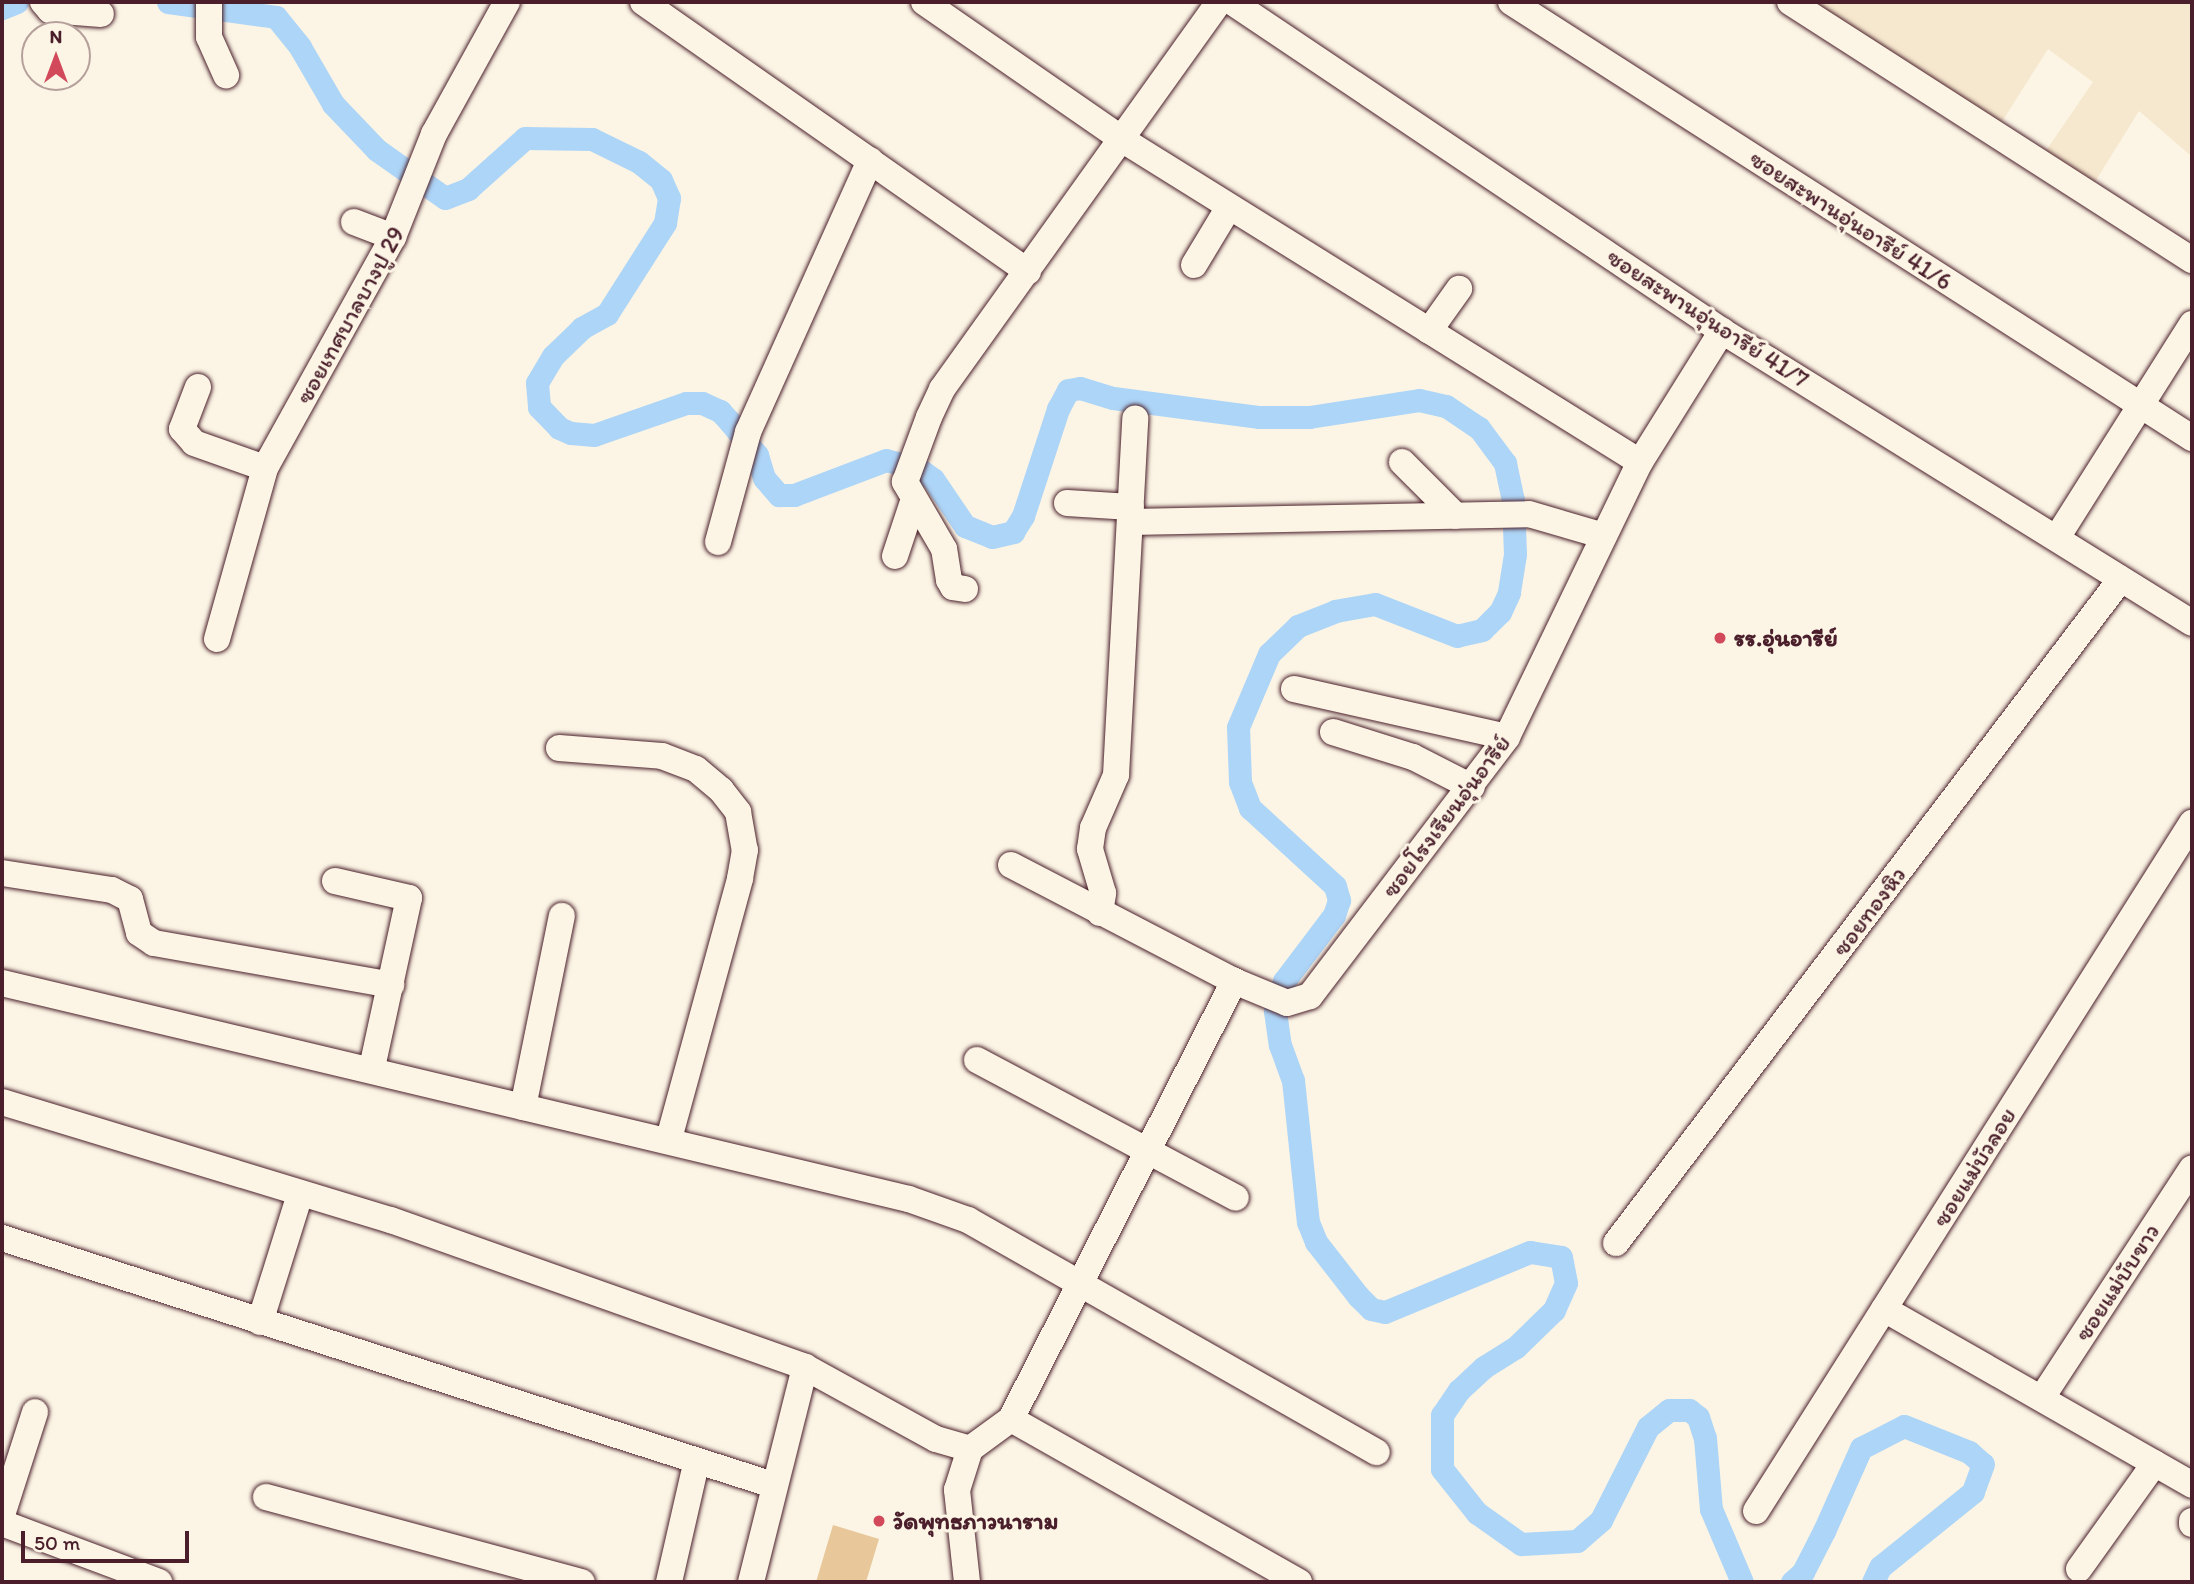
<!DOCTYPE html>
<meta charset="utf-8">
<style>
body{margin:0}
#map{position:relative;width:2194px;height:1584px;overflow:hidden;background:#fcf5e5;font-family:Itim,"Playpen Sans Thai",sans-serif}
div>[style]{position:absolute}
.built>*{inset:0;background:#f6e8ce}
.canal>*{height:23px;margin:-11.5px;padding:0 11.5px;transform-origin:11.5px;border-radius:11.5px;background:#add5f7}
.building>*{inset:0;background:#e8c89a}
.roads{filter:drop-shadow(0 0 2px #4a1f2b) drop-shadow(0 0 2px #4a1f2b)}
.minor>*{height:26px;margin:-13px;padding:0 13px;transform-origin:13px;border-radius:13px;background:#fcf5e5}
.dots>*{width:19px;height:19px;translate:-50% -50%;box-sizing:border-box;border:4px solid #fcf5e5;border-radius:50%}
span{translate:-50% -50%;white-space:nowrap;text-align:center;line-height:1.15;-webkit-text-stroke:6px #fcf5e5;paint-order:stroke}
.street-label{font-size:24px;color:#4a1f2b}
.poi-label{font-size:24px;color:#4a1f2b;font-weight:700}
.left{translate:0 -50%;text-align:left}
.frame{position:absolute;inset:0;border:4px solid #4a1f2b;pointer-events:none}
.north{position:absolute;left:21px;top:21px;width:70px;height:70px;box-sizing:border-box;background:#fcf5e5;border:2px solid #b59f9b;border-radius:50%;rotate:0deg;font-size:19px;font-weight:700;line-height:28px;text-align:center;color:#4a1f2b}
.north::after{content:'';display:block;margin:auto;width:24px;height:32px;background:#d1495b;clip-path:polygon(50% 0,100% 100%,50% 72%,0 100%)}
.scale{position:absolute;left:21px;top:1531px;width:168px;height:32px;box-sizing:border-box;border:4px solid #4a1f2b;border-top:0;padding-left:9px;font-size:21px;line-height:24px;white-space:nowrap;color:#4a1f2b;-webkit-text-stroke:5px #fcf5e5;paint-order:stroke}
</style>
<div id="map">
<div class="built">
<i style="clip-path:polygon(1795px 2px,2192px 2px,2190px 155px,2139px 111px,2090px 190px,2043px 155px,2093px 82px,2048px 49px,1996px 131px)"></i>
</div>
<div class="canal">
<i style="left:168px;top:2px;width:109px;rotate:7.9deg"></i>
<i style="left:276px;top:17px;width:38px;rotate:51deg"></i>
<i style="left:300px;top:47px;width:66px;rotate:59.9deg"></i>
<i style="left:333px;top:104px;width:64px;rotate:46.3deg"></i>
<i style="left:377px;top:150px;width:83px;rotate:35.2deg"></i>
<i style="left:445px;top:198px;width:25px;rotate:-21deg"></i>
<i style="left:468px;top:189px;width:76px;rotate:-41.8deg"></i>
<i style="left:525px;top:138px;width:67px;rotate:0.9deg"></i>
<i style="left:592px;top:139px;width:52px;rotate:26.1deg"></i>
<i style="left:639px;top:162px;width:28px;rotate:39deg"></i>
<i style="left:661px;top:180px;width:20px;rotate:66deg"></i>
<i style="left:669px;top:198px;width:25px;rotate:99deg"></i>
<i style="left:665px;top:223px;width:108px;rotate:122.5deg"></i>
<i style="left:607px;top:314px;width:29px;rotate:151deg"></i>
<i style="left:582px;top:328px;width:40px;rotate:136deg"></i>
<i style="left:553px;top:356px;width:31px;rotate:121deg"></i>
<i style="left:537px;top:383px;width:24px;rotate:85deg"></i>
<i style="left:539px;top:407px;width:29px;rotate:46deg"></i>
<i style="left:559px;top:428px;width:13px;rotate:23deg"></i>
<i style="left:571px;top:433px;width:23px;rotate:5deg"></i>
<i style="left:594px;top:435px;width:97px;rotate:-19.2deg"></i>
<i style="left:686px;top:403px;width:16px"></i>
<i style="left:702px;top:403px;width:20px;rotate:24deg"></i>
<i style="left:720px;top:411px;width:15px;rotate:48deg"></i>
<i style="left:730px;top:422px;width:43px;rotate:50.7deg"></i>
<i style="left:757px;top:455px;width:24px;rotate:73deg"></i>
<i style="left:764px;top:478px;width:23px;rotate:49deg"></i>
<i style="left:779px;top:495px;width:15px"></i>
<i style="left:794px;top:495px;width:98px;rotate:-20.8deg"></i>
<i style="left:886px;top:460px;width:34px;rotate:15deg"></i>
<i style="left:919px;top:469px;width:17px;rotate:36deg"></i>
<i style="left:933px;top:479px;width:57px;rotate:55.8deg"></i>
<i style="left:965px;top:526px;width:29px;rotate:22deg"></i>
<i style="left:992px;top:537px;width:22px;rotate:-13deg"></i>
<i style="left:1013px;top:532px;width:19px;rotate:-58deg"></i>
<i style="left:1023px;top:516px;width:113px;rotate:-71.9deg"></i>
<i style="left:1058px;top:409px;width:21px;rotate:-62deg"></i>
<i style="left:1068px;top:390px;width:12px;rotate:-9deg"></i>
<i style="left:1080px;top:388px;width:34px;rotate:17deg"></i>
<i style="left:1113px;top:398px;width:148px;rotate:7.4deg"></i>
<i style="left:1260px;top:417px;width:49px"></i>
<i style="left:1309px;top:417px;width:111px;rotate:-8.8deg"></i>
<i style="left:1419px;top:400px;width:28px;rotate:13deg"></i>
<i style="left:1446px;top:406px;width:40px;rotate:34deg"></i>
<i style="left:1479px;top:428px;width:44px;rotate:53.4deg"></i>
<i style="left:1505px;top:463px;width:38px;rotate:78deg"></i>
<i style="left:1513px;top:500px;width:54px;rotate:87.9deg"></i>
<i style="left:1515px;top:554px;width:39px;rotate:99deg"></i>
<i style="left:1509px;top:593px;width:21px;rotate:115deg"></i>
<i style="left:1500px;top:612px;width:25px;rotate:135deg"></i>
<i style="left:1482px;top:630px;width:26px;rotate:167deg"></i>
<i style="left:1457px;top:636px;width:88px;rotate:-158.7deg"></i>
<i style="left:1375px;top:604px;width:40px;rotate:170deg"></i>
<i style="left:1336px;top:611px;width:41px;rotate:158.5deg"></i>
<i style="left:1298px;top:626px;width:40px;rotate:136deg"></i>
<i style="left:1269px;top:654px;width:79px;rotate:113deg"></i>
<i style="left:1238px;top:727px;width:55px;rotate:87.9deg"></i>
<i style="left:1240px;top:782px;width:28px;rotate:69deg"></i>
<i style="left:1250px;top:808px;width:115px;rotate:42.5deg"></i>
<i style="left:1335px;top:886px;width:15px;rotate:74deg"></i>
<i style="left:1339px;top:900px;width:16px;rotate:108deg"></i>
<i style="left:1334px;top:915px;width:83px;rotate:127.1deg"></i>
<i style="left:1284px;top:981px;width:31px;rotate:107deg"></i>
<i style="left:1275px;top:1011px;width:34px;rotate:82deg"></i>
<i style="left:1280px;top:1045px;width:37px;rotate:70deg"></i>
<i style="left:1293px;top:1080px;width:143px;rotate:84deg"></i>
<i style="left:1308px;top:1222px;width:22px;rotate:68deg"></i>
<i style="left:1316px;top:1242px;width:68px;rotate:52.1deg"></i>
<i style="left:1358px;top:1296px;width:18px;rotate:45deg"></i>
<i style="left:1371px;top:1309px;width:14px;rotate:12deg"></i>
<i style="left:1385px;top:1312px;width:157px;rotate:-22.5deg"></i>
<i style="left:1530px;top:1252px;width:31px;rotate:9deg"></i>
<i style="left:1561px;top:1257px;width:26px;rotate:79deg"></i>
<i style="left:1566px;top:1283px;width:30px;rotate:114deg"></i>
<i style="left:1554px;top:1310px;width:53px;rotate:135.8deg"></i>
<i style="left:1516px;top:1347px;width:38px;rotate:148deg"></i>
<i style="left:1484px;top:1367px;width:34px;rotate:137deg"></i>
<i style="left:1459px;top:1390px;width:30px;rotate:124deg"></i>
<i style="left:1442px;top:1415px;width:54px;rotate:90deg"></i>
<i style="left:1442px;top:1469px;width:56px;rotate:51.5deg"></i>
<i style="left:1477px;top:1513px;width:54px;rotate:35.2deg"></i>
<i style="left:1521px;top:1544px;width:56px;rotate:-3.1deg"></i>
<i style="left:1577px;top:1541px;width:32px;rotate:-41deg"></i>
<i style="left:1601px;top:1520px;width:104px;rotate:-63.2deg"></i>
<i style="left:1648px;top:1427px;width:27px;rotate:-39deg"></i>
<i style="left:1669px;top:1410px;width:20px"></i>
<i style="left:1689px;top:1410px;width:11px;rotate:38deg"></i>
<i style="left:1698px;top:1417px;width:22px;rotate:72deg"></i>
<i style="left:1705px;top:1438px;width:71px;rotate:85.2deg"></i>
<i style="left:1711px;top:1509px;width:79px;rotate:67deg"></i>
<i style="left:2px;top:8px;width:16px;rotate:-22deg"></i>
<i style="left:1792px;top:1582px;width:15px;rotate:-42deg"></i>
<i style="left:1803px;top:1572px;width:46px;rotate:-62.9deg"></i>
<i style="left:1824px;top:1531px;width:91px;rotate:-66deg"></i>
<i style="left:1861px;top:1448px;width:48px;rotate:-27.1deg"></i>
<i style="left:1904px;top:1426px;width:70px;rotate:21.8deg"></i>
<i style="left:1969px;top:1452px;width:18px;rotate:41deg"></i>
<i style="left:1983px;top:1464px;width:30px;rotate:110deg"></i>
<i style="left:1973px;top:1492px;width:119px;rotate:141.1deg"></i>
<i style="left:1880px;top:1567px;width:17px;rotate:115deg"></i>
</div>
<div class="building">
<i style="clip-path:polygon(833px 1525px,879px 1539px,866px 1582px,816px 1582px)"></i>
</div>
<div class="roads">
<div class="minor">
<i style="left:43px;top:2px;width:11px;rotate:49deg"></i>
<i style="left:50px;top:10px;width:51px;rotate:4.5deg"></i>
<i style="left:209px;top:2px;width:35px;rotate:90deg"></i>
<i style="left:209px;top:37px;width:42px;rotate:65.9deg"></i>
<i style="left:643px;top:2px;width:470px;rotate:35deg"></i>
<i style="left:924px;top:2px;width:242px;rotate:34.7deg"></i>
<i style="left:1123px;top:140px;width:609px;rotate:31.92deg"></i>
<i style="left:1232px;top:2px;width:590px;rotate:33.88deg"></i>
<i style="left:1722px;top:331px;width:553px;rotate:31.85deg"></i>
<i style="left:1511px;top:2px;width:809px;rotate:32.63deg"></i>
<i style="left:1790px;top:2px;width:478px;rotate:32.7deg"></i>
<i style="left:354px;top:222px;width:42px;rotate:21deg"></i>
<i style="left:1194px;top:265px;width:68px;rotate:-58.9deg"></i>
<i style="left:1429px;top:331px;width:52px;rotate:-54.5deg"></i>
<i style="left:198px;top:387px;width:45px;rotate:110.9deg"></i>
<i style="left:182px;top:429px;width:18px;rotate:49deg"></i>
<i style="left:194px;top:443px;width:75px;rotate:19.4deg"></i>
<i style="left:1402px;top:462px;width:76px;rotate:45deg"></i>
<i style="left:1067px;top:503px;width:64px;rotate:3.6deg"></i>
<i style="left:1130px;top:522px;width:399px;rotate:-1.1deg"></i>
<i style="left:1529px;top:514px;width:78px;rotate:16.3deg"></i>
<i style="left:2058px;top:536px;width:251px;rotate:-57.7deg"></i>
<i style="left:718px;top:542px;width:114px;rotate:-74.7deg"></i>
<i style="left:748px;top:432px;width:298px;rotate:-65.8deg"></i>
<i style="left:895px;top:556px;width:57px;rotate:-71.6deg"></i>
<i style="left:965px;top:589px;width:12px;rotate:-171deg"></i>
<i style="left:953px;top:587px;width:8px;rotate:-120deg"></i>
<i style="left:949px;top:580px;width:31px;rotate:-99deg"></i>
<i style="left:944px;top:549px;width:78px;rotate:-120.2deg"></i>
<i style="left:905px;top:482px;width:69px;rotate:-69.7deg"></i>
<i style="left:929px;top:417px;width:31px;rotate:-65deg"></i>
<i style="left:942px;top:389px;width:476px;rotate:-54.4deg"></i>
<i style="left:217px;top:639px;width:178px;rotate:-74.3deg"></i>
<i style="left:265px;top:468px;width:264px;rotate:-61deg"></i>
<i style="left:393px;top:237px;width:111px;rotate:-68.3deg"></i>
<i style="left:434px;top:134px;width:151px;rotate:-61.1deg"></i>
<i style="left:1294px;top:689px;width:218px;rotate:12.7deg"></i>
<i style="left:1333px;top:732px;width:84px;rotate:17.4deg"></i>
<i style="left:1413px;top:757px;width:66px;rotate:27deg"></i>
<i style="left:559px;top:748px;width:103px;rotate:4.4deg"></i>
<i style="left:662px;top:756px;width:36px;rotate:21deg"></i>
<i style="left:696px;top:769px;width:33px;rotate:40deg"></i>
<i style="left:721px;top:790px;width:28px;rotate:52deg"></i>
<i style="left:738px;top:812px;width:39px;rotate:80deg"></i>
<i style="left:745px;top:850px;width:29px;rotate:100deg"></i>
<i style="left:740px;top:879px;width:269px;rotate:105.3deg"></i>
<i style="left:1011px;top:865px;width:251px;rotate:27.5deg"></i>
<i style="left:1234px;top:981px;width:57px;rotate:22.5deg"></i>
<i style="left:1287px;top:1003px;width:24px;rotate:-17deg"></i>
<i style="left:1310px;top:996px;width:325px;rotate:-52.7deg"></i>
<i style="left:1507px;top:737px;width:305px;rotate:-64.2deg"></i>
<i style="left:1640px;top:462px;width:155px;rotate:-58deg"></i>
<i style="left:2px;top:873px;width:111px;rotate:8.8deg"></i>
<i style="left:112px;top:890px;width:20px;rotate:27deg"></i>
<i style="left:130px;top:899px;width:35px;rotate:75deg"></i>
<i style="left:139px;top:933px;width:18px;rotate:34deg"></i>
<i style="left:154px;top:943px;width:241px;rotate:10deg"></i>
<i style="left:335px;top:881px;width:76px;rotate:12.9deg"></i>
<i style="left:409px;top:898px;width:174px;rotate:102.3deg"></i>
<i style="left:1100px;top:913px;width:20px;rotate:-81deg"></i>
<i style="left:1103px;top:893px;width:46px;rotate:-106.5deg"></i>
<i style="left:1090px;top:849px;width:21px;rotate:-82deg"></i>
<i style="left:1093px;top:828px;width:58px;rotate:-66.5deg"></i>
<i style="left:1116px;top:775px;width:357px;rotate:-86.9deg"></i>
<i style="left:2px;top:983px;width:932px;rotate:13.4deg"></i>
<i style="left:909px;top:1199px;width:63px;rotate:19.6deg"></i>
<i style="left:968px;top:1220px;width:470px;rotate:29.6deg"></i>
<i style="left:977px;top:1060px;width:293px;rotate:28deg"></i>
<i style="left:2px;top:1102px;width:407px;rotate:16.9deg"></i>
<i style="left:391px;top:1220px;width:439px;rotate:19.5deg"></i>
<i style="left:805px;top:1367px;width:149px;rotate:28.8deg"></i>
<i style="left:936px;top:1439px;width:35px;rotate:16deg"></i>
<i style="left:970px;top:1449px;width:51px;rotate:-36.2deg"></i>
<i style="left:1011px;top:1419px;width:492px;rotate:-63deg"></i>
<i style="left:523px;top:1107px;width:195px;rotate:-78.5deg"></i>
<i style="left:2px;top:1238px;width:810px;rotate:17.76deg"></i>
<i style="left:1616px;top:1243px;width:834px;rotate:-52.75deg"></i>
<i style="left:1884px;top:1309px;width:355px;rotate:29.7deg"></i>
<i style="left:260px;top:1322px;width:134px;rotate:-72.6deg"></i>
<i style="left:2043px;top:1396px;width:272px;rotate:-56.8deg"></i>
<i style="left:1011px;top:1419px;width:331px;rotate:29.5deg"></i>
<i style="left:266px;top:1497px;width:327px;rotate:15.1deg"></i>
<i style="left:1756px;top:1511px;width:815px;rotate:-57.64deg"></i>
<i style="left:2px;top:1515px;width:108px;rotate:-72.2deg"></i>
<i style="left:2192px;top:1521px;width:3px;rotate:90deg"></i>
<i style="left:2px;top:1523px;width:168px;rotate:20.6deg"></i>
<i style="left:2079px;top:1569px;width:130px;rotate:-54.4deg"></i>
<i style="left:669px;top:1582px;width:121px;rotate:-77.1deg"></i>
<i style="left:751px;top:1582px;width:222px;rotate:-75.9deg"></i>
<i style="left:967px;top:1582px;width:93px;rotate:-96.2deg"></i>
<i style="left:957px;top:1490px;width:43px;rotate:-72.4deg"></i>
</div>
</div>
<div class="dots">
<i style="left:1720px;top:638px;background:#d1495b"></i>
<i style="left:879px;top:1521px;background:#d1495b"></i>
</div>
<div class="street-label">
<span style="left:1851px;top:220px;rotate:33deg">ซอยสะพานอุ่นอารีย์ 41/6</span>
<span style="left:350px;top:315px;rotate:-61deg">ซอยเทศบาลบางปู 29</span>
<span style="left:1708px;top:318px;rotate:33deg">ซอยสะพานอุ่นอารีย์ 41/7</span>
<span style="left:1446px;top:816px;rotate:-53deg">ซอยโรงเรียนอุ่นอารีย์</span>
<span style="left:1869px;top:911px;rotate:-53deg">ซอยทองหิว</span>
<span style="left:1974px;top:1167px;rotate:-58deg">ซอยแม่บัวลอย</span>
<span style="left:2117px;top:1282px;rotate:-57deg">ซอยแม่บับขาว</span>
</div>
<div class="poi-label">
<span class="left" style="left:1734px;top:638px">รร.อุ่นอารีย์</span>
<span class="left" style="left:893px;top:1521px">วัดพุทธภาวนาราม</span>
</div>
<div class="frame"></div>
<div class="north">N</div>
<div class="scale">50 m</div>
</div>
